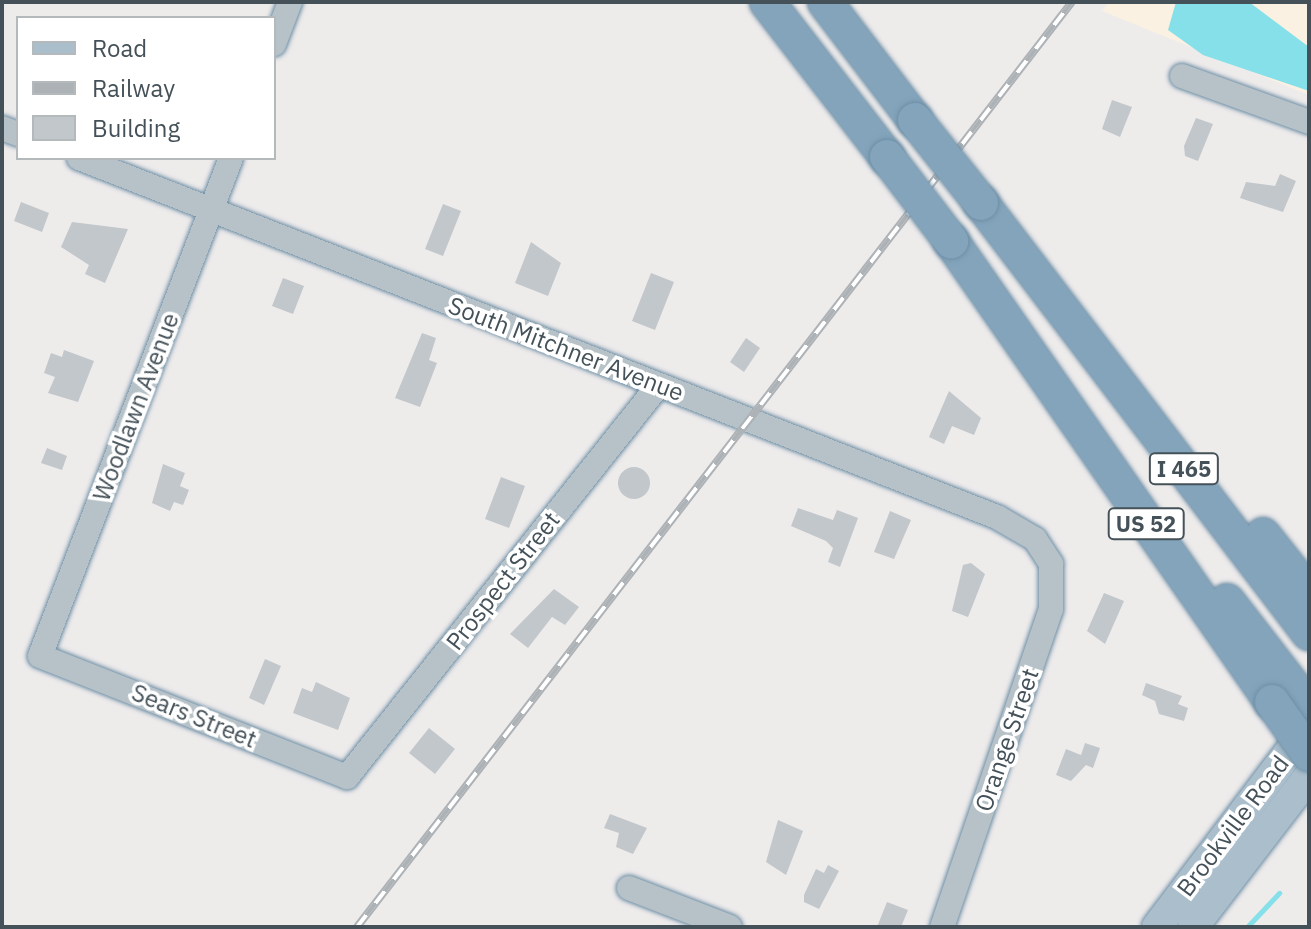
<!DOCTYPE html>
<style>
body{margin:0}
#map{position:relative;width:1311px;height:929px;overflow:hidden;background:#eeebeb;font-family:"IBM Plex Sans",sans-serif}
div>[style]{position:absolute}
.commercial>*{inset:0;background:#fbf1e2}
.water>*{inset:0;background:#85e0ea}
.stream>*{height:5px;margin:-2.5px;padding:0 2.5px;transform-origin:2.5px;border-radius:2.5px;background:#85e0ea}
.building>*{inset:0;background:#c2c7cb}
.round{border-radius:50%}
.roads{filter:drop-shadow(0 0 2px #6e8fa6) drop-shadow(0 0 2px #6e8fa6)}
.minor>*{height:24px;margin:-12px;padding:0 12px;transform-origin:12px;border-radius:12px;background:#b6c2c8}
.major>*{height:30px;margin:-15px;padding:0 15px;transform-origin:15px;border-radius:15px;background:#abbecb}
.highway>*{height:34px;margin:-17px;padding:0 17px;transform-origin:17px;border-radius:17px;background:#83a4bb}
.rail>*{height:8px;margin-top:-4px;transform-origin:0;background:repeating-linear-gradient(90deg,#fff 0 15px,#adb2b6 0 30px);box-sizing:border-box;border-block:2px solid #adb2b6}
.bridges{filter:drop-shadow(0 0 2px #6e8fa6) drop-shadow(0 0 2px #6e8fa6)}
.highway-bridge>*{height:34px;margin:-17px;padding:0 17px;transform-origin:17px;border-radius:17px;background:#83a4bb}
span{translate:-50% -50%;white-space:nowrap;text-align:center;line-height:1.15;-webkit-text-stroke:7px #fff;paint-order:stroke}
.shield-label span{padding:2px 6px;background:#fff;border:2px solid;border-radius:6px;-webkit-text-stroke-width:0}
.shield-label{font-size:22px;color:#445158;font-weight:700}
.street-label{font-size:24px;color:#445158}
.frame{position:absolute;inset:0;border:4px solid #445158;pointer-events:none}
.legend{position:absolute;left:16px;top:16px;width:260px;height:144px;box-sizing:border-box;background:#fff;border:2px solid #b4b9bc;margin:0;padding:10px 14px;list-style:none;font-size:24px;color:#445158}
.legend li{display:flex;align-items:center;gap:16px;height:40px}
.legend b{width:40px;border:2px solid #b4b9bc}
</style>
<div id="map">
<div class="commercial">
<i style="clip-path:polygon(1109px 2px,1309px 2px,1309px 95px,1102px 11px)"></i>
</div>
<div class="water">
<i style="clip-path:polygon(1176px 2px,1249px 2px,1309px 47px,1309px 91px,1203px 55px,1168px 30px)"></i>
</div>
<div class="stream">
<i style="left:1247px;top:927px;width:47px;rotate:-46.7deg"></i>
</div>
<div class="building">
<i style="clip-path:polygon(1112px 100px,1132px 107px,1120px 137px,1102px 129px)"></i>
<i style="clip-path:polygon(1196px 118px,1213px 124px,1198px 161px,1185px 156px,1184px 146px)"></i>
<i style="clip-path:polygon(1280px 174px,1296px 181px,1283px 212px,1240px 198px,1246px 182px,1275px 186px)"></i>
<i style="clip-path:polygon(21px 202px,49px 213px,42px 232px,14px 221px)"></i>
<i style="clip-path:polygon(443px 204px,461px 211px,443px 256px,425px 249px)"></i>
<i style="clip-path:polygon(72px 222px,128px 229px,105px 283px,85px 274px,89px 265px,61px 247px)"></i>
<i style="clip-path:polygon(531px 242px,561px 263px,548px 296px,515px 283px)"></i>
<i style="clip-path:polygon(651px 273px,674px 282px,655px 330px,632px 321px)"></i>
<i style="clip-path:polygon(283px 278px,304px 286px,293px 314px,272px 306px)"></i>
<i style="clip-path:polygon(422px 333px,436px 338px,429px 360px,437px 363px,420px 407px,395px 398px)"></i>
<i style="clip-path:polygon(746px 338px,760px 348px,744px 372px,730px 362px)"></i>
<i style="clip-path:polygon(64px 350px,94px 361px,78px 402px,48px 393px,55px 377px,44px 373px,51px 353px,62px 357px)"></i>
<i style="clip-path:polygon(949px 391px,981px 418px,974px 435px,952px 426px,944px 444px,929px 437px)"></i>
<i style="clip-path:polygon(47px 448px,67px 456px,62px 470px,41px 463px)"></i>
<i style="clip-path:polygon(163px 464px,185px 473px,180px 486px,189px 490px,183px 505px,174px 502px,170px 511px,152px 503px)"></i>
<i class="round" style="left:618px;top:467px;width:32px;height:32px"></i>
<i style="clip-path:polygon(501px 477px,525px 486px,509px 528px,485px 519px)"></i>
<i style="clip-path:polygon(798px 508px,833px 520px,837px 510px,858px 518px,840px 567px,828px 562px,833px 548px,826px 541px,791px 526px)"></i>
<i style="clip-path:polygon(890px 511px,911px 520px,894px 559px,874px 552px)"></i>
<i style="clip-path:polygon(971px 563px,985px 574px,968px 617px,952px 611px,963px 565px)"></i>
<i style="clip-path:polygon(554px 589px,579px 607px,565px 625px,552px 617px,528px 648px,510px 634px)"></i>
<i style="clip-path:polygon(1104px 593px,1124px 601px,1105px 644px,1087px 631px)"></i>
<i style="clip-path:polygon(265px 659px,281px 666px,264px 705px,249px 698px)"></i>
<i style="clip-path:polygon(316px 682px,350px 698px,338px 730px,293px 713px,302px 688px,312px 692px)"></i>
<i style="clip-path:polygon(1146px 683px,1182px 696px,1178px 704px,1188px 708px,1184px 721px,1159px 714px,1155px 701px,1142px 695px)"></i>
<i style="clip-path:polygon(429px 728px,455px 749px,435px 774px,409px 753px)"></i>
<i style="clip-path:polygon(1085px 743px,1100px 748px,1093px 768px,1086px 765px,1071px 781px,1056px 775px,1066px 749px,1081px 755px)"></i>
<i style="clip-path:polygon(610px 814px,647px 828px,633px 854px,616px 847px,619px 833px,604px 828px)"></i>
<i style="clip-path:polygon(778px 820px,803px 831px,786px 875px,766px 862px)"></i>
<i style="clip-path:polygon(828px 865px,839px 871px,819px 909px,804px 902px,804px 895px,816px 869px,824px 873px)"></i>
<i style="clip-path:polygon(887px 902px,908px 910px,901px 927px,877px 927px)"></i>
</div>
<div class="roads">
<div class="minor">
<i style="left:274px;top:44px;width:45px;rotate:-69.1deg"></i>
<i style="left:1182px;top:76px;width:135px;rotate:19.9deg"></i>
<i style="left:2px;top:128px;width:17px;rotate:21deg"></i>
<i style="left:79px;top:158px;width:986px;rotate:21.36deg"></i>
<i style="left:997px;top:517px;width:44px;rotate:30.1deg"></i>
<i style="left:1035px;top:539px;width:30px;rotate:57deg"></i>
<i style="left:1051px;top:564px;width:45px;rotate:90deg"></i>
<i style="left:1051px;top:609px;width:336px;rotate:108.9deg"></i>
<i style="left:231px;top:158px;width:533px;rotate:110.98deg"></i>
<i style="left:40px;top:656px;width:330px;rotate:21.5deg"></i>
<i style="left:347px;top:777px;width:500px;rotate:-51.5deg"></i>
<i style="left:629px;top:888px;width:108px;rotate:21.1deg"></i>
</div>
<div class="major">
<i style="left:1157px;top:927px;width:252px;rotate:-52.9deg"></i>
<i style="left:1193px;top:927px;width:190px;rotate:-52.5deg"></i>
</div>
<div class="highway">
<i style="left:767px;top:2px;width:196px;rotate:52.3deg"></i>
<i style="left:825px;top:2px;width:148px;rotate:52.7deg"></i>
<i style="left:981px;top:203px;width:541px;rotate:52.66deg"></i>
<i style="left:951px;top:241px;width:562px;rotate:55.15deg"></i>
<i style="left:1263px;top:535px;width:74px;rotate:51.6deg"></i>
<i style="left:1227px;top:601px;width:134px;rotate:52.3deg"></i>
</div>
</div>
<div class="rail">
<i style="left:357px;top:927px;width:1169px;rotate:-52.3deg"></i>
</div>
<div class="bridges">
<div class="highway-bridge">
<i style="left:915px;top:120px;width:106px;rotate:51.5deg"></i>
<i style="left:887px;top:157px;width:106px;rotate:52.7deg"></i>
<i style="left:1272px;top:702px;width:64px;rotate:54.6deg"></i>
</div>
</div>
<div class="shield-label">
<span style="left:1184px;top:469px">I 465</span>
<span style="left:1146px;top:524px">US 52</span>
</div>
<div class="street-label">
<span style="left:566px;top:349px;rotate:21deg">South Mitchner Avenue</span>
<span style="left:136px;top:407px;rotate:-69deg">Woodlawn Avenue</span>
<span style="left:503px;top:581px;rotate:-52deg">Prospect Street</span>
<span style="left:194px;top:716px;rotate:22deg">Sears Street</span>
<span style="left:1007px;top:740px;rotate:-71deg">Orange Street</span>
<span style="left:1233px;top:826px;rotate:-53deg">Brookville Road</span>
</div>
<div class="frame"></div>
<ul class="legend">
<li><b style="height:10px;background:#abbecb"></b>Road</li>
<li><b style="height:10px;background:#adb2b6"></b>Railway</li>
<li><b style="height:22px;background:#c2c7cb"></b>Building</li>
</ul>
</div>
